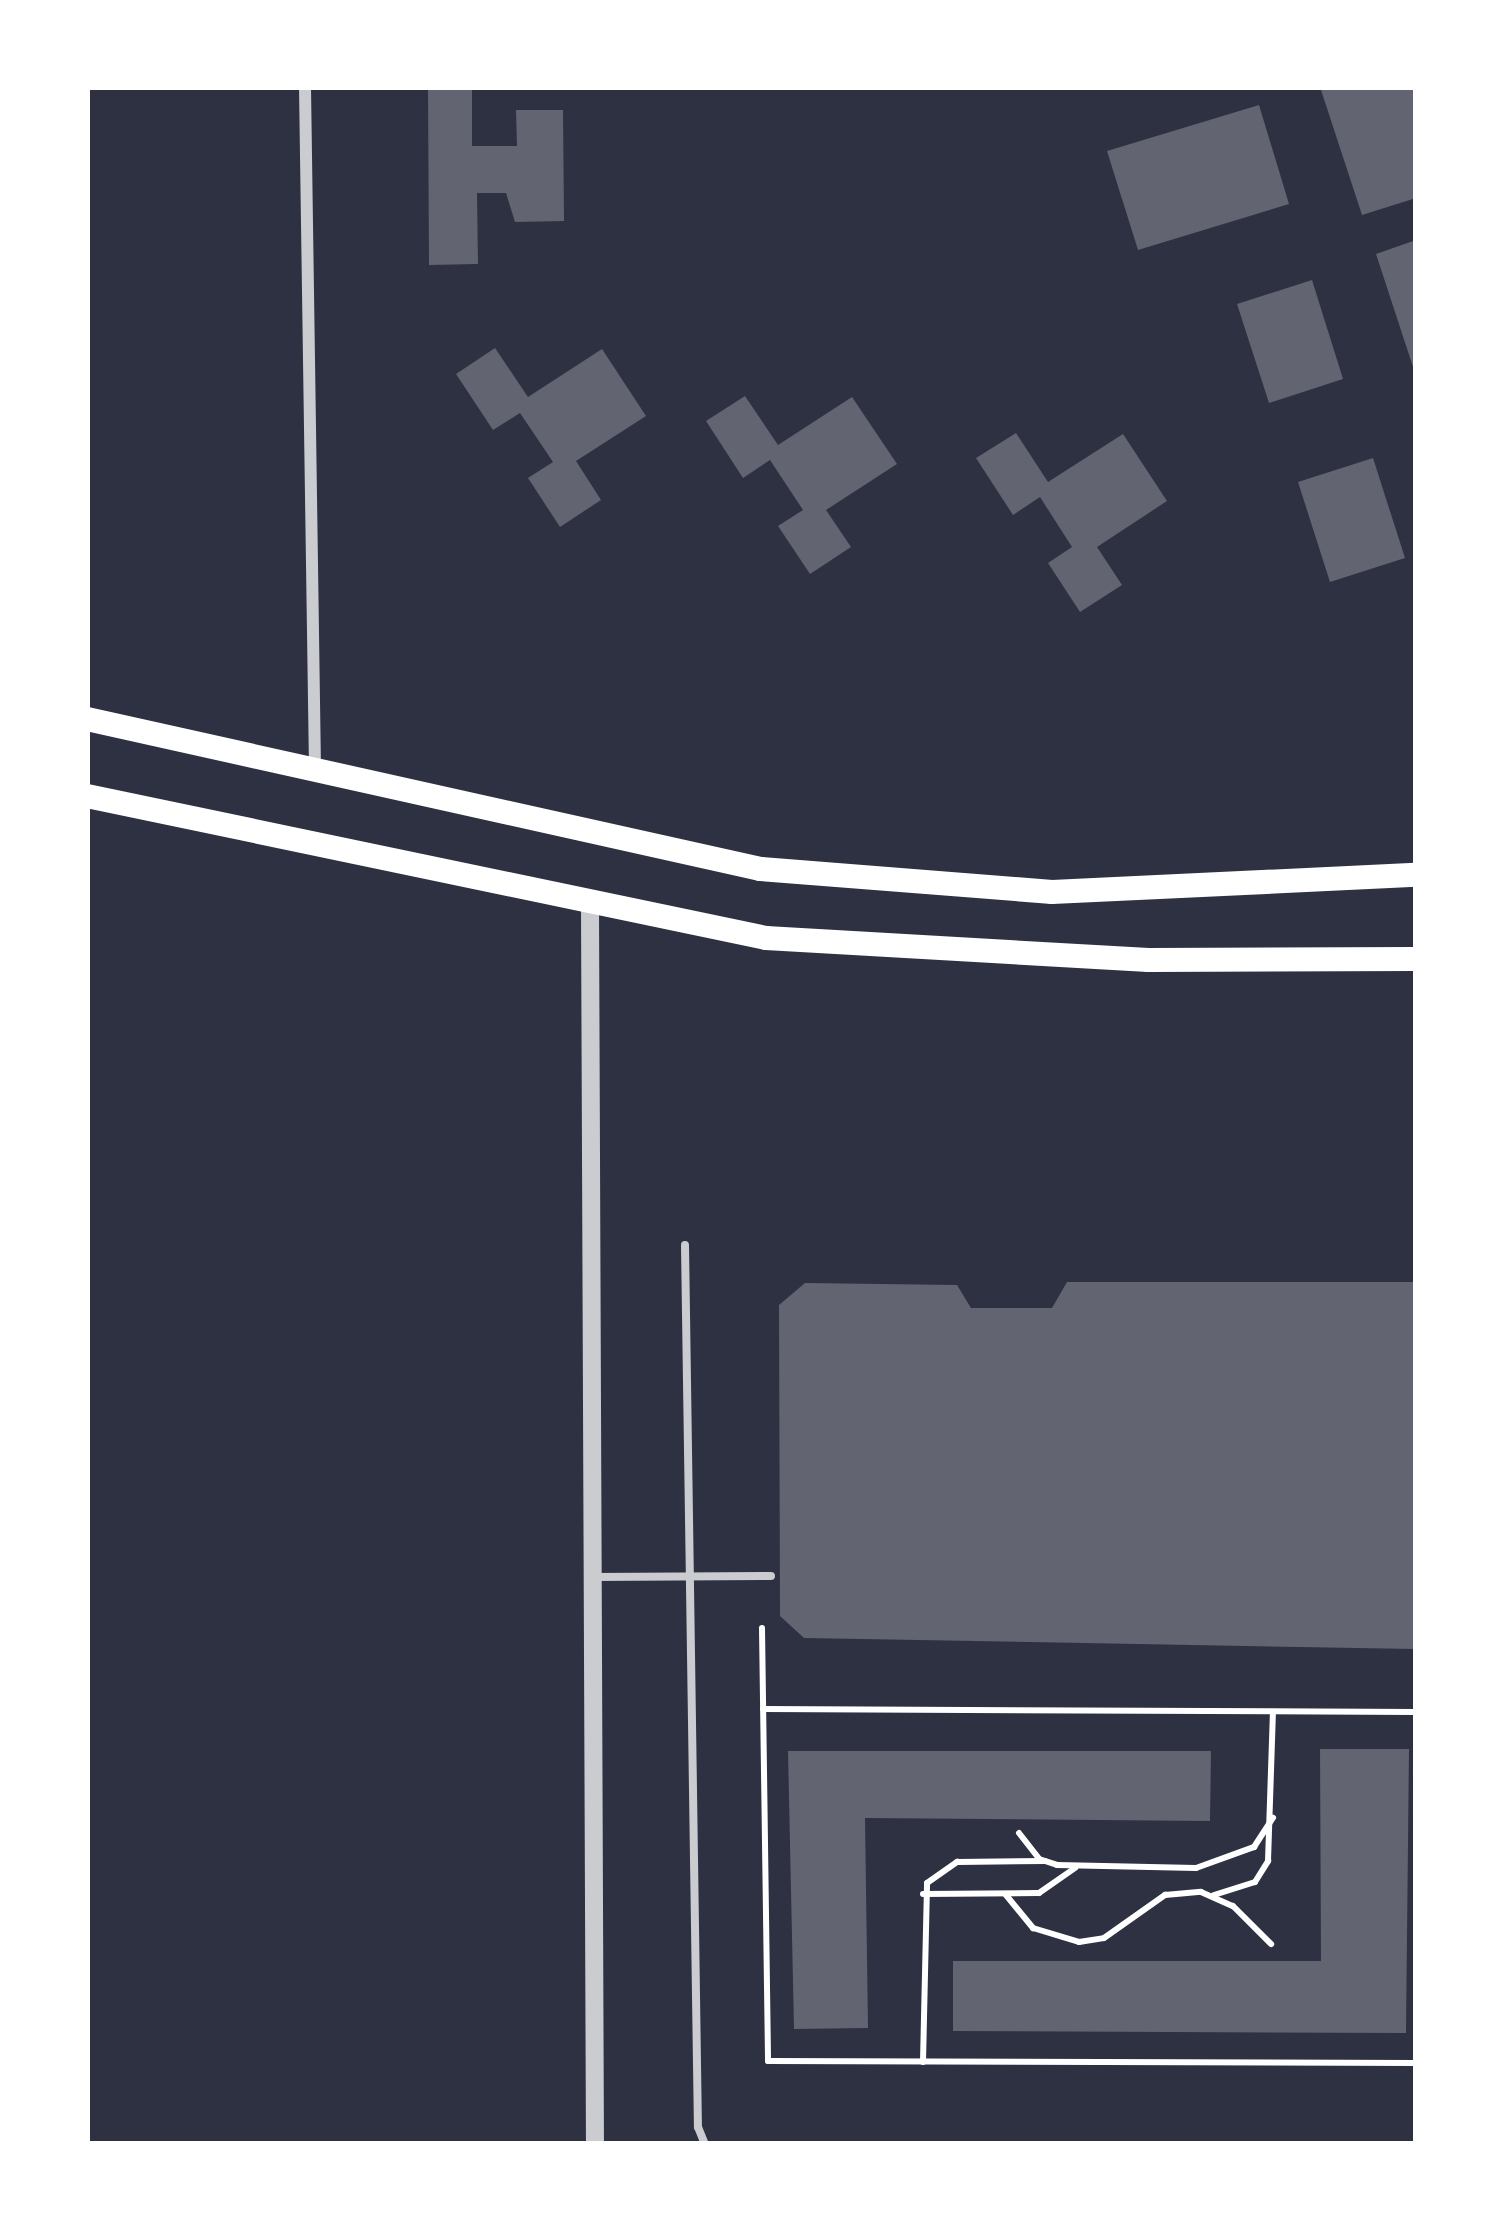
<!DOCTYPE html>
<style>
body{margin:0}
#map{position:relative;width:1503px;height:2231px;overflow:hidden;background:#2d3142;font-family:"Varela Round",sans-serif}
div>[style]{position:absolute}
.building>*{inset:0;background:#626471}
.path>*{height:6px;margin:-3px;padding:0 3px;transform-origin:3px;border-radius:3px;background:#fff}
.service>*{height:8px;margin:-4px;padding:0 4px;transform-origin:4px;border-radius:4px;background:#caccd0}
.minor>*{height:12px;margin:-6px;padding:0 6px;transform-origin:6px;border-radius:6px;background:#caccd0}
.tertiary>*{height:18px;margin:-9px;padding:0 9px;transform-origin:9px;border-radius:9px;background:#caccd0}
.primary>*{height:24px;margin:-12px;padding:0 12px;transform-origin:12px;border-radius:12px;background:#fff}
span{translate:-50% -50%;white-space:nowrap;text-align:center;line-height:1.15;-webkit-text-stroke:12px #fff;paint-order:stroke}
.frame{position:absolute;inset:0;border:90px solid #fff;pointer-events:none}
</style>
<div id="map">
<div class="building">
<i style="clip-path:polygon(428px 87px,472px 87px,472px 146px,517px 146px,516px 110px,563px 110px,564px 221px,515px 222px,506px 193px,477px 193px,478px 264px,429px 265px)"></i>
<i style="clip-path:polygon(1320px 87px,1416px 87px,1416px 198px,1362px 215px)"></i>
<i style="clip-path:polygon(1259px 105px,1289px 204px,1138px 250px,1107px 151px)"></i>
<i style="clip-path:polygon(1416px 240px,1416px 373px,1415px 373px,1376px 254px)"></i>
<i style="clip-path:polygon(1312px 280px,1343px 379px,1269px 403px,1237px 304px)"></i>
<i style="clip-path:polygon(495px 348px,528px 397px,602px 349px,646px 416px,576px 461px,601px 500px,560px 527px,528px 478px,553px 462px,520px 413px,493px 430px,456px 374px)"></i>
<i style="clip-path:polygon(745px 396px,778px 445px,852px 397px,897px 464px,826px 510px,851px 547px,810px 574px,778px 526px,803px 510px,770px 460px,743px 478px,706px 421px)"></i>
<i style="clip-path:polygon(1016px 433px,1048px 482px,1123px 434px,1167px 501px,1097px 547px,1122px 585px,1080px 612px,1048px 563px,1072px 547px,1040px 497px,1013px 515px,976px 458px)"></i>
<i style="clip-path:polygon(1373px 458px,1405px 558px,1330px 582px,1298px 482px)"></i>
<i style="clip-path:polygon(1067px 1282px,1416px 1282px,1415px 1649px,804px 1638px,780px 1616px,779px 1305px,805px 1283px,957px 1285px,971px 1308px,1052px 1308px)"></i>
<i style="clip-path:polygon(1320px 1749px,1409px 1749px,1406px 2033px,953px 2031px,953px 1961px,1321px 1961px)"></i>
<i style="clip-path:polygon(788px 1751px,1211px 1751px,1210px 1821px,865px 1818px,868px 2028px,794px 2029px)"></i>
</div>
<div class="path">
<i style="left:762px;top:1628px;width:433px;rotate:89.2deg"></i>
<i style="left:768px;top:2061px;width:648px;rotate:0.18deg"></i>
<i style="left:763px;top:1709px;width:653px;rotate:0.26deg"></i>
<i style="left:1019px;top:1833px;width:33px;rotate:52deg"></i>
<i style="left:1039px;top:1859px;width:19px;rotate:18deg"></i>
<i style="left:1057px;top:1865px;width:139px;rotate:1.2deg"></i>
<i style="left:1196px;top:1868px;width:62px;rotate:-19.9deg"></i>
<i style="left:1254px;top:1847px;width:35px;rotate:-57deg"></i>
<i style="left:923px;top:1894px;width:116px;rotate:-0.5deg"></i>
<i style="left:1039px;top:1893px;width:44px;rotate:-34.8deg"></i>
<i style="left:1006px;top:1895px;width:43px;rotate:50.7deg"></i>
<i style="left:1033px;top:1928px;width:48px;rotate:16.9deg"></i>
<i style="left:1079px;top:1942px;width:25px;rotate:-9deg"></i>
<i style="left:1104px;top:1938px;width:75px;rotate:-35.2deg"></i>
<i style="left:1165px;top:1895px;width:36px;rotate:-5deg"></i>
<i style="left:1201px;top:1892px;width:35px;rotate:24deg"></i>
<i style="left:1233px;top:1906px;width:54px;rotate:45deg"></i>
<i style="left:1214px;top:1895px;width:43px;rotate:-17.6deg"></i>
<i style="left:1255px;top:1882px;width:25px;rotate:-58deg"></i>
<i style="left:1268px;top:1861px;width:149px;rotate:-88.1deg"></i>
<i style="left:923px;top:2062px;width:179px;rotate:-88.7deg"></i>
<i style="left:927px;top:1883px;width:37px;rotate:-35deg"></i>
<i style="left:957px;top:1862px;width:88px;rotate:-0.7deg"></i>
</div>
<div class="service">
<i style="left:685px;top:1245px;width:882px;rotate:89.16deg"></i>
<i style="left:698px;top:2127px;width:18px;rotate:68deg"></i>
<i style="left:594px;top:1577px;width:177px;rotate:-0.3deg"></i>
</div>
<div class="minor">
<i style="left:305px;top:87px;width:682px;rotate:89.16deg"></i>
</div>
<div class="tertiary">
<i style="left:590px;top:907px;width:1237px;rotate:89.77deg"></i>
</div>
<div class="primary">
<i style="left:87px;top:719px;width:690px;rotate:12.56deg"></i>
<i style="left:760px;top:869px;width:293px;rotate:4.5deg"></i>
<i style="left:1052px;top:892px;width:364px;rotate:-2.7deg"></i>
<i style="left:87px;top:796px;width:694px;rotate:11.81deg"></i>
<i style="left:766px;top:938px;width:383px;rotate:3.3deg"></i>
<i style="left:1148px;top:960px;width:268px;rotate:-0.2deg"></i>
</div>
<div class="frame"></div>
</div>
